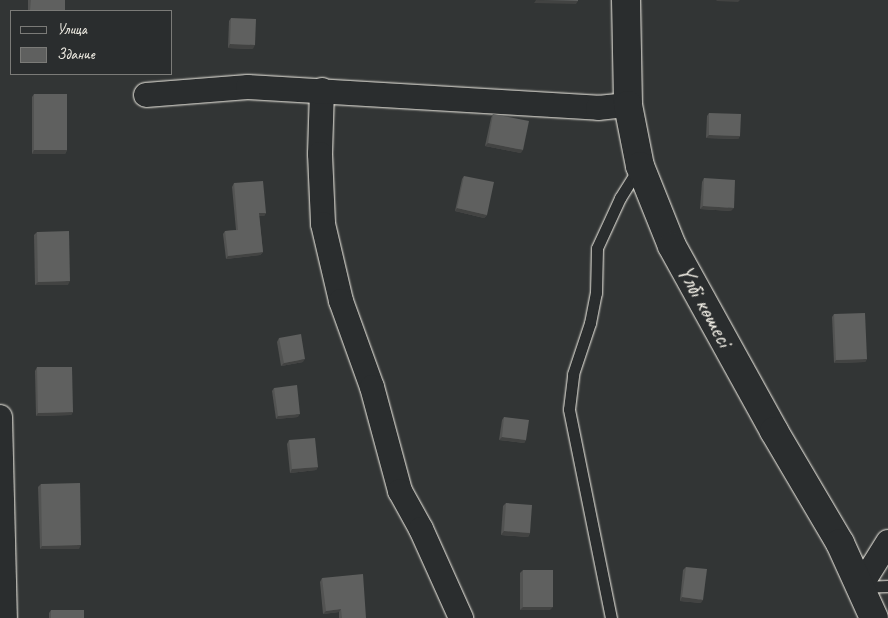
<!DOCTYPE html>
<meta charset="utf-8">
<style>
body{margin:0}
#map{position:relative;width:888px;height:618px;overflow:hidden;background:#323535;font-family:Caveat,sans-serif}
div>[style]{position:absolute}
.roads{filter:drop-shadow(0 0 1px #f4f1e8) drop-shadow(0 0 1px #f4f1e8)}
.service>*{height:11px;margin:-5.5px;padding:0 5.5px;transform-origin:5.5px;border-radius:5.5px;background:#2a2d2e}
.minor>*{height:24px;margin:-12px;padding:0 12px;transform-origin:12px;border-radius:12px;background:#2a2d2e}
.primary>*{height:28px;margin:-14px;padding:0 14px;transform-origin:14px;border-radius:14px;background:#2a2d2e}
.wall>*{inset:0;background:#525352}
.shaded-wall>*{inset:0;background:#424342}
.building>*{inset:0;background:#5f605f}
span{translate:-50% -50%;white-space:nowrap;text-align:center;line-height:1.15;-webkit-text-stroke:5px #2a2d2e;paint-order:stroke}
.street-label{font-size:24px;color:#f4f1e8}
.legend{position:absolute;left:10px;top:10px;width:162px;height:65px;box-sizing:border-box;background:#2a2d2e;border:1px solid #7b7b78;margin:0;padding:6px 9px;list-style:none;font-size:15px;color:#f4f1e8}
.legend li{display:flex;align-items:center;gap:10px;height:25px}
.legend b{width:25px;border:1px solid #7b7b78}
</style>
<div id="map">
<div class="roads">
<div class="service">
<i style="left:860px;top:587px;width:28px;rotate:-2deg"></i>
<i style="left:611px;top:618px;width:213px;rotate:-101.4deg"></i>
<i style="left:569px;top:409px;width:35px;rotate:-83deg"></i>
<i style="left:573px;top:374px;width:54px;rotate:-71.6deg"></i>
<i style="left:590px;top:323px;width:31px;rotate:-79deg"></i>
<i style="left:596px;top:293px;width:45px;rotate:-88.7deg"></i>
<i style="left:597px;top:248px;width:55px;rotate:-65.3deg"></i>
<i style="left:620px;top:198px;width:34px;rotate:-58deg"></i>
</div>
<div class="minor">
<i style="left:322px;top:90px;width:64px;rotate:91.8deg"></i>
<i style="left:320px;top:154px;width:70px;rotate:87.5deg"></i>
<i style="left:323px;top:224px;width:79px;rotate:76.8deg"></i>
<i style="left:341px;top:301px;width:91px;rotate:70.2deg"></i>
<i style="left:372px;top:387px;width:108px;rotate:74.9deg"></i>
<i style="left:400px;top:491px;width:43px;rotate:61.1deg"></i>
<i style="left:421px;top:529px;width:98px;rotate:65.8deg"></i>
<i style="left:146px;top:95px;width:102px;rotate:-4.5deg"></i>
<i style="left:248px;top:87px;width:351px;rotate:3.4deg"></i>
<i style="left:598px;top:108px;width:30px;rotate:-6deg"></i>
<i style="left:0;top:417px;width:201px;rotate:88.6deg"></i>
<i style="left:860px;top:587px;width:53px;rotate:-58.1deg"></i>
</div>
<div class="primary">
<i style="left:626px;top:0;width:105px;rotate:88.9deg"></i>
<i style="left:628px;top:105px;width:62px;rotate:78.9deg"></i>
<i style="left:640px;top:166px;width:86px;rotate:68.2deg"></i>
<i style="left:672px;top:246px;width:211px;rotate:61.1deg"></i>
<i style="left:774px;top:431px;width:130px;rotate:59.5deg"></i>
<i style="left:840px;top:543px;width:82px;rotate:65.6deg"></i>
</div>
</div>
<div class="wall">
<i style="clip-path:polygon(28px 0,65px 0,65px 11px,28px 11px)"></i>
<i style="clip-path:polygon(231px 18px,253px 49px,228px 48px,229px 21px)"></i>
<i style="clip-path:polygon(34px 94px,67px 150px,65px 154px,32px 154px,32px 97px)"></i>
<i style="clip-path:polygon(709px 113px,740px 136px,738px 139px,706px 138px,707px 116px)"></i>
<i style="clip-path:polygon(493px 114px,521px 153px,485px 146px,491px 118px)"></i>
<i style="clip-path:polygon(464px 176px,487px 215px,484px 218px,455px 211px,462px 179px)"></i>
<i style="clip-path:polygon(704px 178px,731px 211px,700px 209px,702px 182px)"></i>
<i style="clip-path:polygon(234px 183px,266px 213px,264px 216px,259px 216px,263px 252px,260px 255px,226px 259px,223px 234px,225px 231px,236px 230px,232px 187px)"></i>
<i style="clip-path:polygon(37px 232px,68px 285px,35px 285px,34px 235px)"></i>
<i style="clip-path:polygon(834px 314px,867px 359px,865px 362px,834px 363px,832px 317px)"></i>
<i style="clip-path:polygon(279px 338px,303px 362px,281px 366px,277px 342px)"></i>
<i style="clip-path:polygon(37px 367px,73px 412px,71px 415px,36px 416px,35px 371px)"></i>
<i style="clip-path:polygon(274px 388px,298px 417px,276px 419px,272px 391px)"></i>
<i style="clip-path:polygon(504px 417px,526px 440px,524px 443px,499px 440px,502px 420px)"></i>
<i style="clip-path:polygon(289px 440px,318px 467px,316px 470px,290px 473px,287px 444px)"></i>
<i style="clip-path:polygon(41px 484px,79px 549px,40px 549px,38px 487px)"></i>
<i style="clip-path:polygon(506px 503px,530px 533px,528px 537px,501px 535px,503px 506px)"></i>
<i style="clip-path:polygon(686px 567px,701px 603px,680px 601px,683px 570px)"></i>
<i style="clip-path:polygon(523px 570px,550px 610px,520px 610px,520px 573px)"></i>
<i style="clip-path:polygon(322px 578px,366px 618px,339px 618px,339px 612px,323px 614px,320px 582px)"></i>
<i style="clip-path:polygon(51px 610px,84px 618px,49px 618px,49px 613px)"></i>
</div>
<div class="shaded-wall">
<i style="clip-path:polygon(536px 0,578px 1px,576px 4px,534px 3px)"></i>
<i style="clip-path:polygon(717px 0,740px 0,738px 2px,716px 1px)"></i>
<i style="clip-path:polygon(230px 44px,255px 45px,253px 49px,228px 48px)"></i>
<i style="clip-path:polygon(709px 135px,740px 136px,738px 139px,706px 138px)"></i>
<i style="clip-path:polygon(488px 143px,523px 150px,521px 153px,485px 146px)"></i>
<i style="clip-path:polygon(34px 150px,67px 150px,65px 154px,32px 154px)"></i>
<i style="clip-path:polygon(703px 206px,734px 208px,731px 211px,700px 209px)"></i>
<i style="clip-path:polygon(457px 208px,487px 215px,484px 218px,455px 211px)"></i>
<i style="clip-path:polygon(259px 213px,266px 213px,264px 216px,256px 216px)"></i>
<i style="clip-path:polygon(263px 252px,260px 255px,226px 259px,228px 256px)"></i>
<i style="clip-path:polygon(70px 281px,68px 285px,35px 285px,38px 282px)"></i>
<i style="clip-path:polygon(305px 359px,303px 362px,281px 366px,284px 363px)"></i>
<i style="clip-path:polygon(867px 359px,865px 362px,834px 363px,836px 360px)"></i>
<i style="clip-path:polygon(73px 412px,71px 415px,36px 416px,38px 413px)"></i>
<i style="clip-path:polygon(300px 414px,298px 417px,276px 419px,278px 416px)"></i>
<i style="clip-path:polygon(502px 437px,526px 440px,524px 443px,499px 440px)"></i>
<i style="clip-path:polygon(318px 467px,316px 470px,290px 473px,292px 469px)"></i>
<i style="clip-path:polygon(504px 531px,530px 533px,528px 537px,501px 535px)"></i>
<i style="clip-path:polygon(81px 545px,79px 549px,40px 549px,42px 546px)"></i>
<i style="clip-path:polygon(682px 597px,703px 600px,701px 603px,680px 601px)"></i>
<i style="clip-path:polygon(523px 607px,553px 607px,550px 610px,520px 610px)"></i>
<i style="clip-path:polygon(341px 609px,339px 612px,323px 614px,326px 611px)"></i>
</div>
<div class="building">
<i style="clip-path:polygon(31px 0,65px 0,65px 11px,30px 11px)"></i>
<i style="clip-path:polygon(541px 0,578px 0,578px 1px)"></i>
<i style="clip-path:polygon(231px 18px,256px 19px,255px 45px,230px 44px)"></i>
<i style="clip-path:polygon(34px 94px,67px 94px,67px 150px,34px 150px)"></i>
<i style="clip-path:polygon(709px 113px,741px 114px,740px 136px,709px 135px)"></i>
<i style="clip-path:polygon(493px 114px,529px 121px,523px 150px,488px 143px)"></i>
<i style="clip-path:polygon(464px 176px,494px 182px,487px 215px,457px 208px)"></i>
<i style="clip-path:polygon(704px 178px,735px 180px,734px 208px,703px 206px)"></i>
<i style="clip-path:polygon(263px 181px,266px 213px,259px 213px,263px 252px,228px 256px,225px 231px,238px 230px,234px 183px)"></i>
<i style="clip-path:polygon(69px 231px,70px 281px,38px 282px,37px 232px)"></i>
<i style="clip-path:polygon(865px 313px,867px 359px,836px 360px,834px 314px)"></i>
<i style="clip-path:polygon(301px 334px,305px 359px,284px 363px,279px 338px)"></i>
<i style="clip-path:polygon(37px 367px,72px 367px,73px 412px,38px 413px)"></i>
<i style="clip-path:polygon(297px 385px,300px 414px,278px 416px,274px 388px)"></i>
<i style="clip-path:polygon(504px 417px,529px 420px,526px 440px,502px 437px)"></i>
<i style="clip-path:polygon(315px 438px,318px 467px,292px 469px,289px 440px)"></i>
<i style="clip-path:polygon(80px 483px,81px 545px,42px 546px,41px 484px)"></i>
<i style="clip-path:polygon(506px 503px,532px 505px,530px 533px,504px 531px)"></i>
<i style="clip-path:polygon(686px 567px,707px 569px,703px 600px,682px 597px)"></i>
<i style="clip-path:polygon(523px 570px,553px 570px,553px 607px,523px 607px)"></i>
<i style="clip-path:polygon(363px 574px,366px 618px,342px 618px,341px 609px,326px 611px,322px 578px)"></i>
<i style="clip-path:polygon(51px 610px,84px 610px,84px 618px,51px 618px)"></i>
</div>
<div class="street-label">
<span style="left:705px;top:306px;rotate:61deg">Үлбі көшесі</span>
</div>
<ul class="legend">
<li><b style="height:6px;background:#2a2d2e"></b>Улица</li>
<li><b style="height:14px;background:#5f605f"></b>Здание</li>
</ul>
</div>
